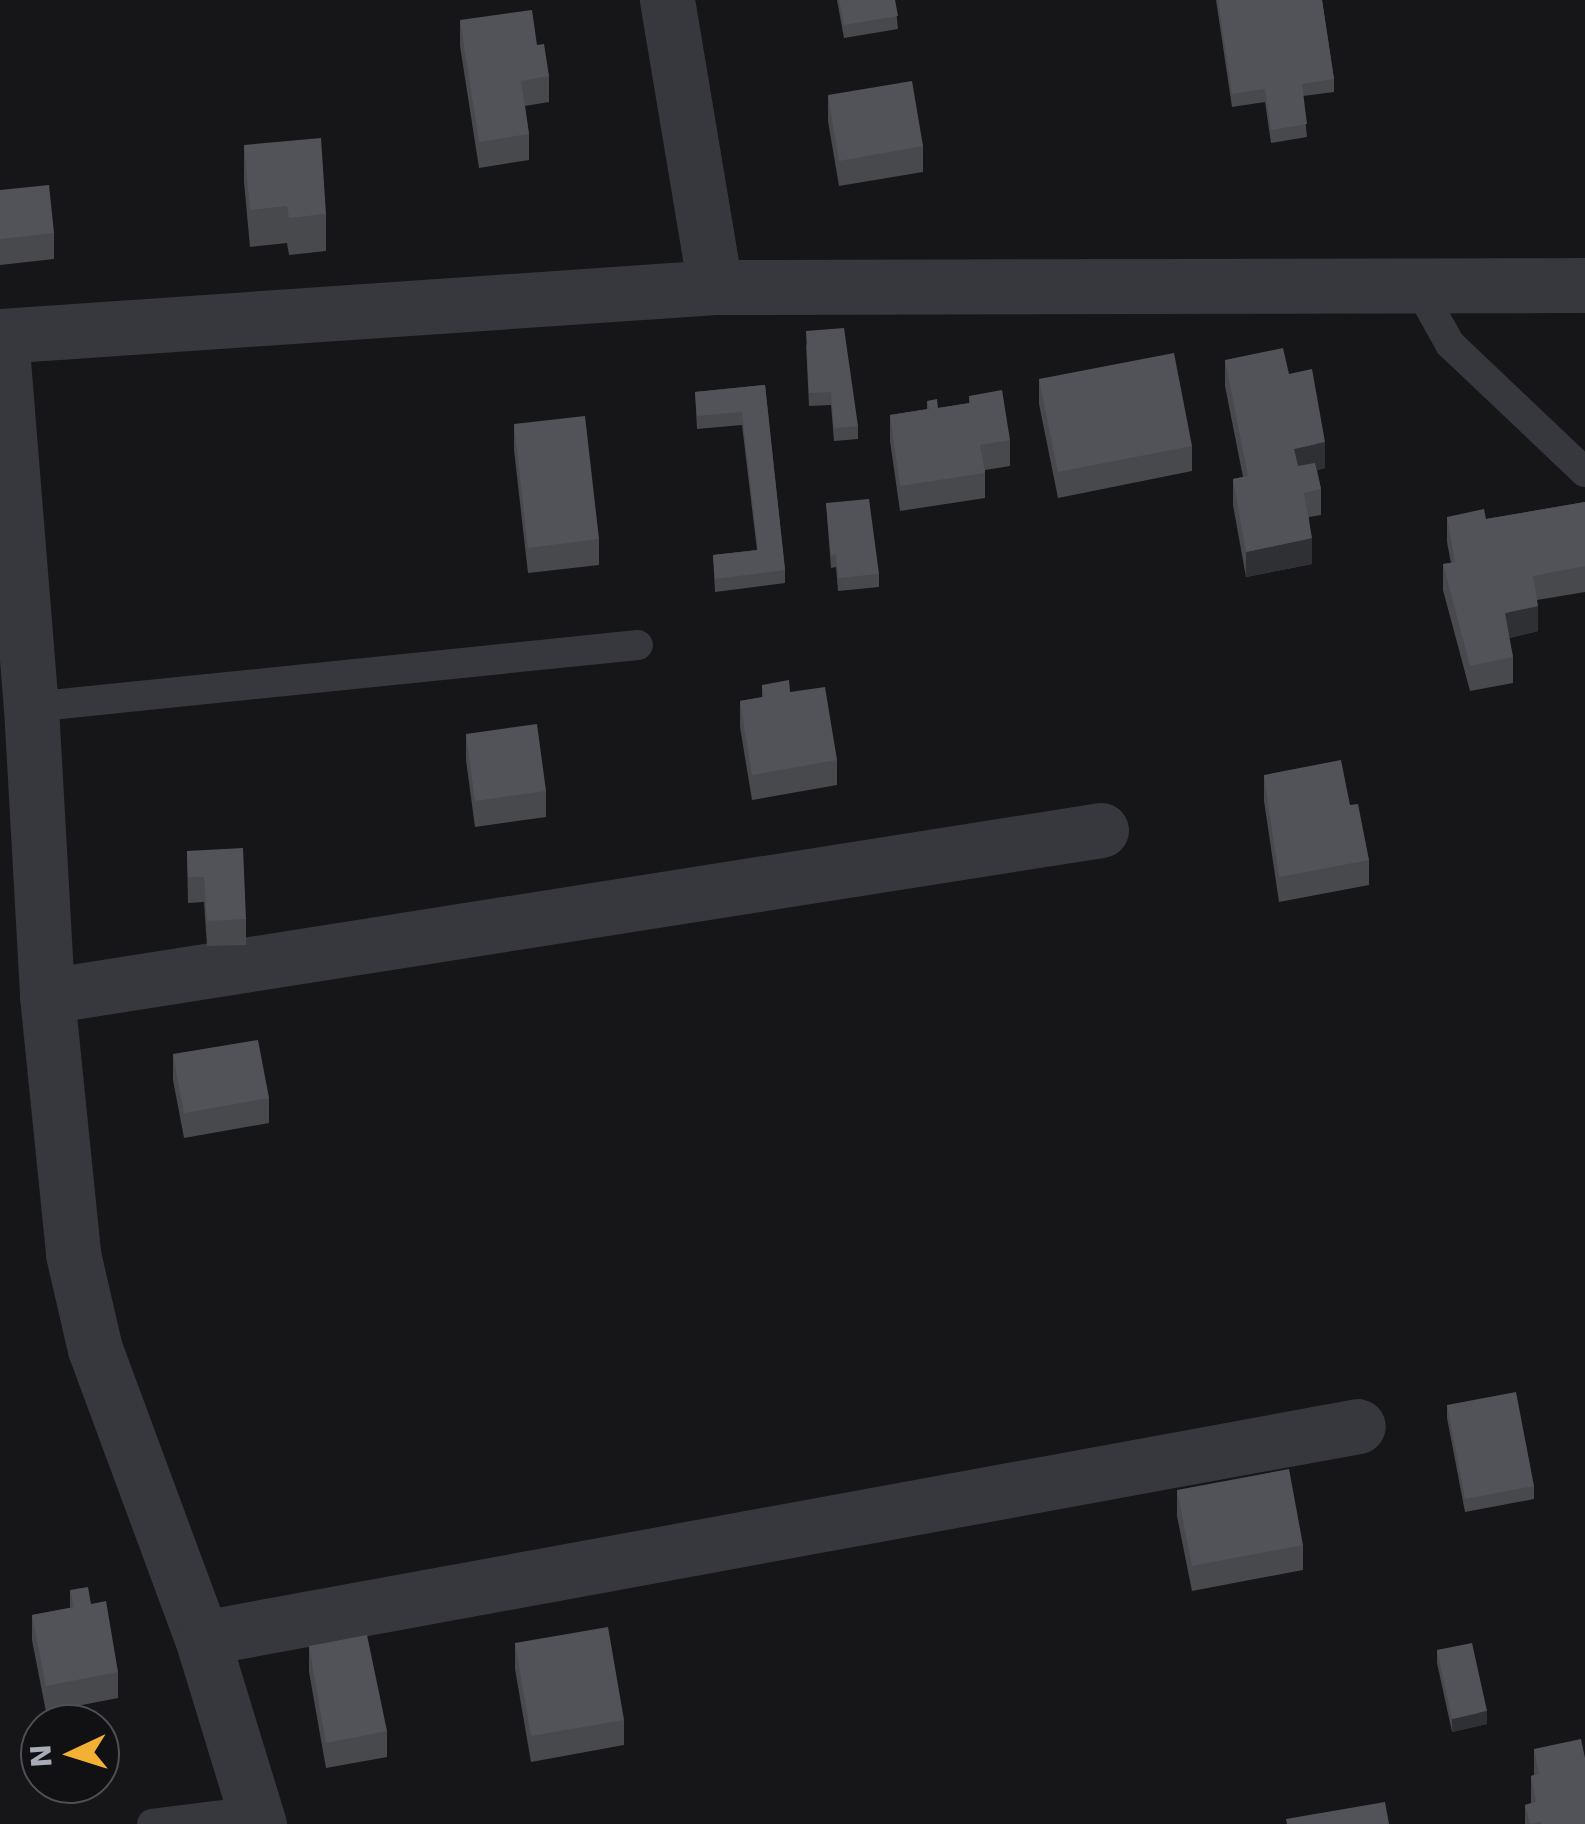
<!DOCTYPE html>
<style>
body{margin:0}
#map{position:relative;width:1585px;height:1824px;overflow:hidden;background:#161618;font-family:"DejaVu Sans",sans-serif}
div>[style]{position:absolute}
.service>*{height:30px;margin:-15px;padding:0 15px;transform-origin:15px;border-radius:15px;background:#37383d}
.minor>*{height:55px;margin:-27.5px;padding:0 27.5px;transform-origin:27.5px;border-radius:27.5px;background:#37383d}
.wall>*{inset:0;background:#47494d}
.shaded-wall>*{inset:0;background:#2f3033}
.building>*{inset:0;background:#525359}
span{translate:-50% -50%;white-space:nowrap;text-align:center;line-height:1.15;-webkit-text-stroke:10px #111113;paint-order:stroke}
.north{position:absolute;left:20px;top:1704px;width:100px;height:100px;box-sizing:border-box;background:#111113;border:2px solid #4d4f55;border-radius:50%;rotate:266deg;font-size:28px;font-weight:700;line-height:40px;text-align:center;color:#a8adb8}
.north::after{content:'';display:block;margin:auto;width:35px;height:45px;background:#f2b134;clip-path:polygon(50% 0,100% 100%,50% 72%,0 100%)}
</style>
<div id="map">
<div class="service">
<i style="left:1417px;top:285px;width:68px;rotate:60.8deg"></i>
<i style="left:1450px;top:344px;width:186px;rotate:43.5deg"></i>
<i style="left:31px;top:707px;width:610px;rotate:-5.83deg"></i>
<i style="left:152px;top:1824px;width:104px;rotate:-7.2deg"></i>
</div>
<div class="minor">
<i style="left:667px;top:0;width:291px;rotate:80.5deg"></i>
<i style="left:0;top:336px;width:717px;rotate:-3.92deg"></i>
<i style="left:715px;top:287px;width:870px;rotate:-0.13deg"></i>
<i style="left:1px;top:336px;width:372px;rotate:85.4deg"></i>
<i style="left:31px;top:707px;width:289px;rotate:86.8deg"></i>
<i style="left:47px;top:996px;width:259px;rotate:84.2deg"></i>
<i style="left:73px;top:1254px;width:98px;rotate:77deg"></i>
<i style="left:95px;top:1349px;width:308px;rotate:69.7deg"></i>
<i style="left:202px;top:1638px;width:195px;rotate:73deg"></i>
<i style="left:47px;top:996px;width:1067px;rotate:-8.95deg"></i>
<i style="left:202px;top:1638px;width:1175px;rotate:-10.39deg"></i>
</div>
<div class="wall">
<i style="clip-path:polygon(837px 0,895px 0,898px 29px,844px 38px)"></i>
<i style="clip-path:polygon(1216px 0,1322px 0,1334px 79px,1334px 92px,1303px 96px,1307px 137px,1271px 143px,1265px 102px,1232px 107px)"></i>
<i style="clip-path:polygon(460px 20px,537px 45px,549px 76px,549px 102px,525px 106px,529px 134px,529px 160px,479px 168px,460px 46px)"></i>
<i style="clip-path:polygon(828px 95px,923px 146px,923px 172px,839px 186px,828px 121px)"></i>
<i style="clip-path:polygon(244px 145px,326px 214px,326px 251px,289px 255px,287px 243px,250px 247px,244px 182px)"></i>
<i style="clip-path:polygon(0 190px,54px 233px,54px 259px,0 265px)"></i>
<i style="clip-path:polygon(806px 344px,858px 426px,858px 439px,834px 441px,831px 405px,809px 406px)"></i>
<i style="clip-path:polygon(1225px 360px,1289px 374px,1325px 468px,1317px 470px,1321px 489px,1321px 515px,1309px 517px,1312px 564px,1246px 577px,1233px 505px,1233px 479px,1243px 477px,1225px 386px)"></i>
<i style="clip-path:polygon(1039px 379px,1192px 446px,1192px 471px,1058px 498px,1039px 404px)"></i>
<i style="clip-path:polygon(765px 385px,785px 570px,785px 583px,715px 592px,713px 555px,757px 550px,742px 425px,697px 429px,695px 392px)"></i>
<i style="clip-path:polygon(969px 396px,1010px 440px,1010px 466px,985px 470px,985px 498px,900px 511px,890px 441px,890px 415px,927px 409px,927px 401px,938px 408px,969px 403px)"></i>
<i style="clip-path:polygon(514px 424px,599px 539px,599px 565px,528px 573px,514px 450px)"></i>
<i style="clip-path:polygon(1585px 502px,1585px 592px,1537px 600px,1538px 631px,1509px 638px,1513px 657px,1513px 683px,1470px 691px,1443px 590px,1443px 564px,1451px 563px,1447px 542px,1447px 517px,1486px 519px)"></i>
<i style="clip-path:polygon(826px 503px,879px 574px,879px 587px,838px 591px,836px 567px,831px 568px)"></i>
<i style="clip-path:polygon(762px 685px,837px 760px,837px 785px,752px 800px,740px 727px,740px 701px,762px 697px)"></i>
<i style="clip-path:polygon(466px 734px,546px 791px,546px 817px,475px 827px,466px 760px)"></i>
<i style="clip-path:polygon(1264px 775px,1350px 805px,1369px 860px,1369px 885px,1279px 902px,1264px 801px)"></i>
<i style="clip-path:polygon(187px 851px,246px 919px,246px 945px,207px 946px,204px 902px,188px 903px)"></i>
<i style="clip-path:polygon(173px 1054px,269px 1098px,269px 1123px,184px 1138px,173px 1080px)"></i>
<i style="clip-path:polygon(1447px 1405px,1534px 1486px,1534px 1499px,1465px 1512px,1447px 1418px)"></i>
<i style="clip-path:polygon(1177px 1490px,1303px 1545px,1303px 1570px,1192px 1591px,1177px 1516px)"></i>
<i style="clip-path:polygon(70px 1590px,118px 1672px,118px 1698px,46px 1712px,32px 1640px,32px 1615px,70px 1608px)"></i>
<i style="clip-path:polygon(515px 1643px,624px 1720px,624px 1745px,531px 1762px,515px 1669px)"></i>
<i style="clip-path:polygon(309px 1646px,387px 1731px,387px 1757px,326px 1768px,309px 1672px)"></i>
<i style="clip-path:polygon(1437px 1650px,1487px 1724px,1452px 1732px,1437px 1663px)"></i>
<i style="clip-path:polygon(1534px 1749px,1585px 1824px,1525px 1824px,1525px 1805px,1531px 1803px,1531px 1776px,1534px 1775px)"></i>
</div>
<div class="shaded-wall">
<i style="clip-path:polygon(1325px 442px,1325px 468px,1294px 475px,1294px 449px)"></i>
<i style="clip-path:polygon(1312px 538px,1312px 564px,1246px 577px,1246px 552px)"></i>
<i style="clip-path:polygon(1538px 606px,1538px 631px,1505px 639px,1505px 613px)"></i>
<i style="clip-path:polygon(1487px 1711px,1487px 1724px,1452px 1732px,1452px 1719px)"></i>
</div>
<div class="building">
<i style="clip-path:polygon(839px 0,895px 0,898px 16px,844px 25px)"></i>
<i style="clip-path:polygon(1218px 0,1322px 0,1334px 79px,1302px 84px,1307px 124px,1271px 130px,1265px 89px,1232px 94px)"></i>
<i style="clip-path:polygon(532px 10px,537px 45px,544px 44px,549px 76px,521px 81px,529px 134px,479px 142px,460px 20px)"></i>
<i style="clip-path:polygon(912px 81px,923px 146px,839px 161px,828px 95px)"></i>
<i style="clip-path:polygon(321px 138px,326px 214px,289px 218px,287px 206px,250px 210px,244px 145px)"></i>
<i style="clip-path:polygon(49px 185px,54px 233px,0 239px,0 190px)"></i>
<i style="clip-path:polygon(844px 328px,858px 426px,834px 428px,831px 392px,809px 393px,806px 331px)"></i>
<i style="clip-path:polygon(1283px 348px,1289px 374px,1312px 369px,1325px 442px,1294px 449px,1298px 466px,1315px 463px,1321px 489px,1304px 493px,1312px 538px,1246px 552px,1233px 479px,1248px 476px,1225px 360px)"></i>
<i style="clip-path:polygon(1174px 353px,1192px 446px,1058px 472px,1039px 379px)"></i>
<i style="clip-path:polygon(765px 385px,785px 570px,715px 579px,713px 555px,758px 550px,742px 412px,697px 416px,695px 392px)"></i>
<i style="clip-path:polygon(1002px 390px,1010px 440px,980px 445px,985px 473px,900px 486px,890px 415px,929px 409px,927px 401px,937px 399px,938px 408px,971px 403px,969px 396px)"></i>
<i style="clip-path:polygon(585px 416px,599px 539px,528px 548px,514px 424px)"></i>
<i style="clip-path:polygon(869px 499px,879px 574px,838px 578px,836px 554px,831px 555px,826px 503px)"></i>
<i style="clip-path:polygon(1585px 502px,1585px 566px,1533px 576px,1538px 606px,1505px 613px,1513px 657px,1470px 666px,1443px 564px,1455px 562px,1447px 517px,1484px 509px,1486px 519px)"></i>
<i style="clip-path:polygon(789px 680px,790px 692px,825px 687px,837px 760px,752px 775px,740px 701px,764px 697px,762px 685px)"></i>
<i style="clip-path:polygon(537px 724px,546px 791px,475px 801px,466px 734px)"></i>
<i style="clip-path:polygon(1341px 760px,1350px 805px,1358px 804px,1369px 860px,1279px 877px,1264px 775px)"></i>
<i style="clip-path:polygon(243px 848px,246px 919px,207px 921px,204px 877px,188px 877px,187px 851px)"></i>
<i style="clip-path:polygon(258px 1040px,269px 1098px,184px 1113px,173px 1054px)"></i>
<i style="clip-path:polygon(1516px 1392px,1534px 1486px,1465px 1499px,1447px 1405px)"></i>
<i style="clip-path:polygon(1289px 1469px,1303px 1545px,1192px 1566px,1177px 1490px)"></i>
<i style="clip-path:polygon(88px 1587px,91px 1604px,106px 1601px,118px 1672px,46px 1686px,32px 1615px,74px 1607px,70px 1590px)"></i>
<i style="clip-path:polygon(608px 1627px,624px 1720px,531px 1736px,515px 1643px)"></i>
<i style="clip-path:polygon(367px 1635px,387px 1731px,326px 1743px,309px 1646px)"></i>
<i style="clip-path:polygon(1472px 1643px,1487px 1711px,1452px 1719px,1437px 1650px)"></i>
<i style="clip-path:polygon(1581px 1739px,1585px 1758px,1585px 1824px,1541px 1824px,1541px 1822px,1530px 1824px,1525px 1805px,1536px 1802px,1531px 1776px,1539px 1774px,1534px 1749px)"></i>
<i style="clip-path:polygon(1385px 1802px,1389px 1824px,1287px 1824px,1286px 1819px)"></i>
</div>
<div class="north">N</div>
</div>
